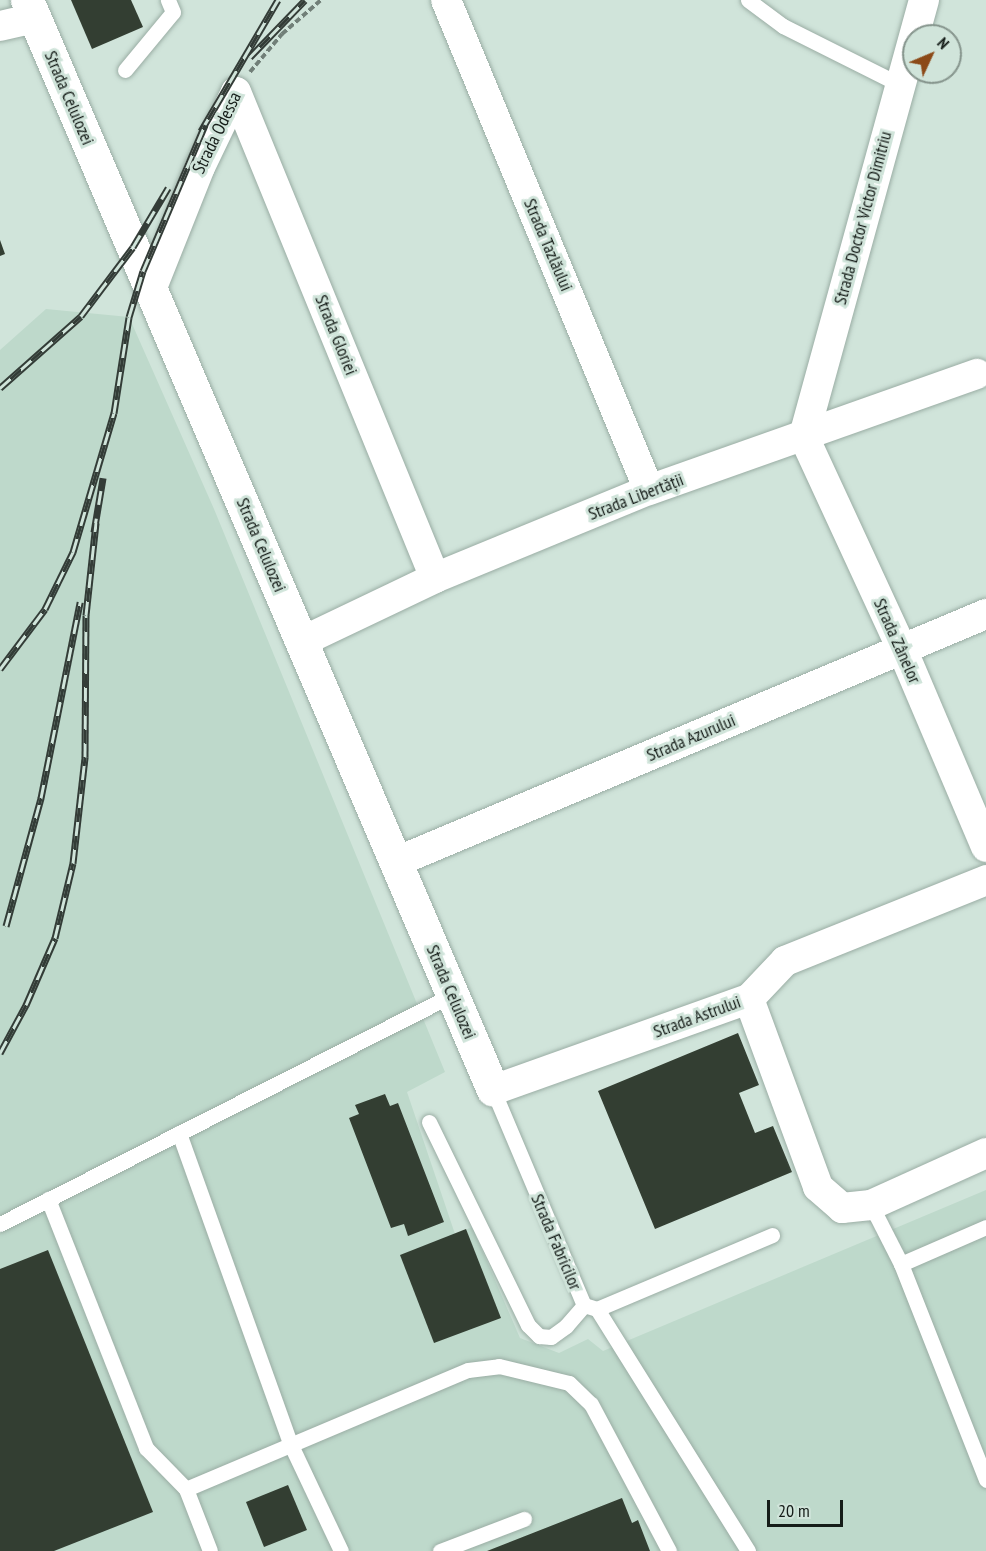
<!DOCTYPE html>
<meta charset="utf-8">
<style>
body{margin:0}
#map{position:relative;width:986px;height:1551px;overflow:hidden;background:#d0e4da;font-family:"PT Sans Narrow",sans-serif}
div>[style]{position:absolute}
.built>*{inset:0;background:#bed9cb}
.building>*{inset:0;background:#333e32}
.path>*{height:4px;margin-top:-2px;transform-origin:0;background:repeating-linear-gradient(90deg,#717f78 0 6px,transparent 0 9px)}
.roads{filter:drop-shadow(0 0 2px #9aada4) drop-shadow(0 0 2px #9aada4)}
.service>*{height:15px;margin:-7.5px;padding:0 7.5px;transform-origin:7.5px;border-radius:7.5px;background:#fff}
.minor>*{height:30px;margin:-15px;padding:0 15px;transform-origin:15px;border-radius:15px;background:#fff}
.tertiary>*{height:33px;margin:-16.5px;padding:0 16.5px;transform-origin:16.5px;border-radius:16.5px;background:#fff}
.rail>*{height:7px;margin-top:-3.5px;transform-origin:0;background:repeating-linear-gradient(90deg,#d0e4da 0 14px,#333c37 0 28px);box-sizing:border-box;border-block:2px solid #333c37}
span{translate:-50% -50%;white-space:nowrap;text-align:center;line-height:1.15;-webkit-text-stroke:6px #d0e4da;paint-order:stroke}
.street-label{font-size:18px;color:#151c18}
.north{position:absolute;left:902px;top:24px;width:60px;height:60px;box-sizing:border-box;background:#d0e4da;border:2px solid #85948c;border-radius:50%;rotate:46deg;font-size:16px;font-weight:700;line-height:24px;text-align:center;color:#151c18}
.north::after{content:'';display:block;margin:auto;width:21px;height:27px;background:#8c4a18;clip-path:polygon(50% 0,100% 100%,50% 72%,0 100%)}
.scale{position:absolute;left:767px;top:1500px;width:76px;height:27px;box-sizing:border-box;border:3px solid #151c18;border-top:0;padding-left:8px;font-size:18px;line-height:21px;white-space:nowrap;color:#151c18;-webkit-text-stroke:4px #d0e4da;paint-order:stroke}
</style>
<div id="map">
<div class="built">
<i style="clip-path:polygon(46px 309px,129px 317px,214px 509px,445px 1072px,407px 1092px,455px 1234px,472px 1227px,520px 1338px,559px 1353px,588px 1339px,603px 1351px,986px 1190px,986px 1551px,0 1551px,0 350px)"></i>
</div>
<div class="building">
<i style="clip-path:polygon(71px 0,131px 0,143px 27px,92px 49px)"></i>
<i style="clip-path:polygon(0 240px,5px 254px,0 256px)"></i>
<i style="clip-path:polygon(738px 1033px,759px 1085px,739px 1093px,755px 1133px,773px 1126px,792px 1172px,655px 1229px,598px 1091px)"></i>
<i style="clip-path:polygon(385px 1094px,390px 1106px,398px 1103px,444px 1222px,408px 1236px,404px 1224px,391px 1228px,349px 1118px,359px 1114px,355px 1105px)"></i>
<i style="clip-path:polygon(466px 1229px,501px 1318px,434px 1343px,400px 1255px)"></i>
<i style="clip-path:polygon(48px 1250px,153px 1512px,54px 1551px,0 1551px,0 1269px)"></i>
<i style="clip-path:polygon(288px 1485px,307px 1530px,264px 1547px,246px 1502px)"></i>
<i style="clip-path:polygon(622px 1498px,632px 1523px,638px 1520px,650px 1551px,487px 1551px)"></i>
</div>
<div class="path">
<i style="left:250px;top:72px;width:50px;rotate:-49.9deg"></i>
<i style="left:282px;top:34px;width:52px;rotate:-41.1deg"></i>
</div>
<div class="roads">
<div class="service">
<i style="left:748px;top:0;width:44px;rotate:36.6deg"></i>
<i style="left:783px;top:26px;width:130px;rotate:26.6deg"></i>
<i style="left:125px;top:70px;width:75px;rotate:-50.4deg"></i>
<i style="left:173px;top:12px;width:13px;rotate:-113deg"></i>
<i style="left:493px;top:1090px;width:233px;rotate:67.1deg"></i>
<i style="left:584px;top:1305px;width:14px;rotate:17deg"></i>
<i style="left:597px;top:1309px;width:190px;rotate:-22.9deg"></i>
<i style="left:429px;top:1122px;width:226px;rotate:64deg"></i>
<i style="left:528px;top:1325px;width:16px;rotate:45deg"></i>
<i style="left:539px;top:1336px;width:12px;rotate:5deg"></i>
<i style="left:551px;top:1337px;width:19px;rotate:-36deg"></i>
<i style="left:566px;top:1326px;width:28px;rotate:-49deg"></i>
<i style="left:179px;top:1133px;width:329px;rotate:70.3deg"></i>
<i style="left:290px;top:1443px;width:119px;rotate:64.7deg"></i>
<i style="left:48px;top:1199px;width:268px;rotate:68.5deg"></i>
<i style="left:146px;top:1448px;width:57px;rotate:45.7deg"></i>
<i style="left:186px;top:1489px;width:66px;rotate:68.8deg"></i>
<i style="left:871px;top:1205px;width:66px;rotate:63deg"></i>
<i style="left:901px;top:1264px;width:232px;rotate:68.5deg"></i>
<i style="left:0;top:1224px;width:507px;rotate:-26.87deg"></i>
<i style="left:901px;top:1264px;width:93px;rotate:-23.5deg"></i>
<i style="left:597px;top:1309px;width:285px;rotate:58deg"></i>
<i style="left:186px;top:1489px;width:306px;rotate:-22.9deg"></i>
<i style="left:468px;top:1370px;width:31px;rotate:-7deg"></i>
<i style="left:499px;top:1366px;width:72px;rotate:13.7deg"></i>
<i style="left:569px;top:1383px;width:30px;rotate:44deg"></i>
<i style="left:591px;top:1404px;width:166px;rotate:62deg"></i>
<i style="left:440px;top:1551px;width:90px;rotate:-20.9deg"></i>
</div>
<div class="minor">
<i style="left:446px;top:0;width:530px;rotate:67.5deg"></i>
<i style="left:924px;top:0;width:453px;rotate:105.4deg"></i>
<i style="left:804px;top:437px;width:234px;rotate:65.2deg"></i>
<i style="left:902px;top:649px;width:215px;rotate:67deg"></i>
<i style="left:0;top:26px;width:35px;rotate:-13deg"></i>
<i style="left:236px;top:92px;width:525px;rotate:67.73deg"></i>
<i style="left:151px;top:290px;width:132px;rotate:-68.3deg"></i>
<i style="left:200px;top:167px;width:83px;rotate:-64.4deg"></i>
<i style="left:303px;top:641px;width:146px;rotate:-25.5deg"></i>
<i style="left:435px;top:578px;width:231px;rotate:-22.4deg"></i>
<i style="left:649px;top:490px;width:348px;rotate:-19.5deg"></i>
<i style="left:396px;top:862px;width:640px;rotate:-22.8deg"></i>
<i style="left:749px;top:999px;width:200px;rotate:69.8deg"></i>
<i style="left:818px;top:1187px;width:32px;rotate:41deg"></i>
<i style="left:842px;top:1208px;width:29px;rotate:-6deg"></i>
<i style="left:871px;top:1205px;width:126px;rotate:-24.3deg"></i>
<i style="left:493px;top:1090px;width:272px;rotate:-19.6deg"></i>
<i style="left:749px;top:999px;width:52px;rotate:-46.5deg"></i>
<i style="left:785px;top:961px;width:217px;rotate:-21.9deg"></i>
</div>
<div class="tertiary">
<i style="left:27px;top:0;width:1185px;rotate:66.85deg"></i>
</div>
</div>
<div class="rail">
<i style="left:250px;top:57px;width:79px;rotate:-46deg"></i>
<i style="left:201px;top:131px;width:152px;rotate:-59.6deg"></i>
<i style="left:0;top:388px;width:108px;rotate:-41.6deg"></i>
<i style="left:81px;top:316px;width:86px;rotate:-53deg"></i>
<i style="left:133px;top:247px;width:69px;rotate:-59.3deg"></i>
<i style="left:94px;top:532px;width:55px;rotate:-80.5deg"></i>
<i style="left:0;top:669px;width:75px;rotate:-53.1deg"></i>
<i style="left:45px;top:609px;width:64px;rotate:-63.8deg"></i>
<i style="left:73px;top:552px;width:145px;rotate:-73.6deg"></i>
<i style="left:114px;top:413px;width:97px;rotate:-81.1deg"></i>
<i style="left:129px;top:317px;width:48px;rotate:-73.1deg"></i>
<i style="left:143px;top:271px;width:159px;rotate:-67deg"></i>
<i style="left:6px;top:926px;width:133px;rotate:-74.7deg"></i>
<i style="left:41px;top:798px;width:200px;rotate:-78.7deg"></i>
<i style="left:0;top:1053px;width:55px;rotate:-61.6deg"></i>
<i style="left:26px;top:1005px;width:73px;rotate:-66.6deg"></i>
<i style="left:55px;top:938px;width:77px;rotate:-76.5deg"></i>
<i style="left:73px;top:863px;width:107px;rotate:-83.5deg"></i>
<i style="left:85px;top:757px;width:142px;rotate:-89.6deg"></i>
<i style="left:86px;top:615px;width:93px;rotate:-83.8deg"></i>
</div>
<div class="street-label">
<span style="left:69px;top:98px;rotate:67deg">Strada Celulozei</span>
<span style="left:217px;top:133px;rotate:-64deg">Strada Odessa</span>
<span style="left:863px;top:218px;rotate:-75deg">Strada Doctor Victor Dimitriu</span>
<span style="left:548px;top:245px;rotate:67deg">Strada Tazlăului</span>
<span style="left:336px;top:335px;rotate:68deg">Strada Gloriei</span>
<span style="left:636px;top:497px;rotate:-21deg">Strada Libertății</span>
<span style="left:261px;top:545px;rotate:67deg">Strada Celulozei</span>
<span style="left:897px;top:641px;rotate:66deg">Strada Zânelor</span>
<span style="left:691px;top:738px;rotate:-23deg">Strada Azurului</span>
<span style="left:451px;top:992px;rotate:67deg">Strada Celulozei</span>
<span style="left:697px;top:1017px;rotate:-20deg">Strada Astrului</span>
<span style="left:556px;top:1242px;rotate:67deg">Strada Fabricilor</span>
</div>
<div class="north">N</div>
<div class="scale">20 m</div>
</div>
